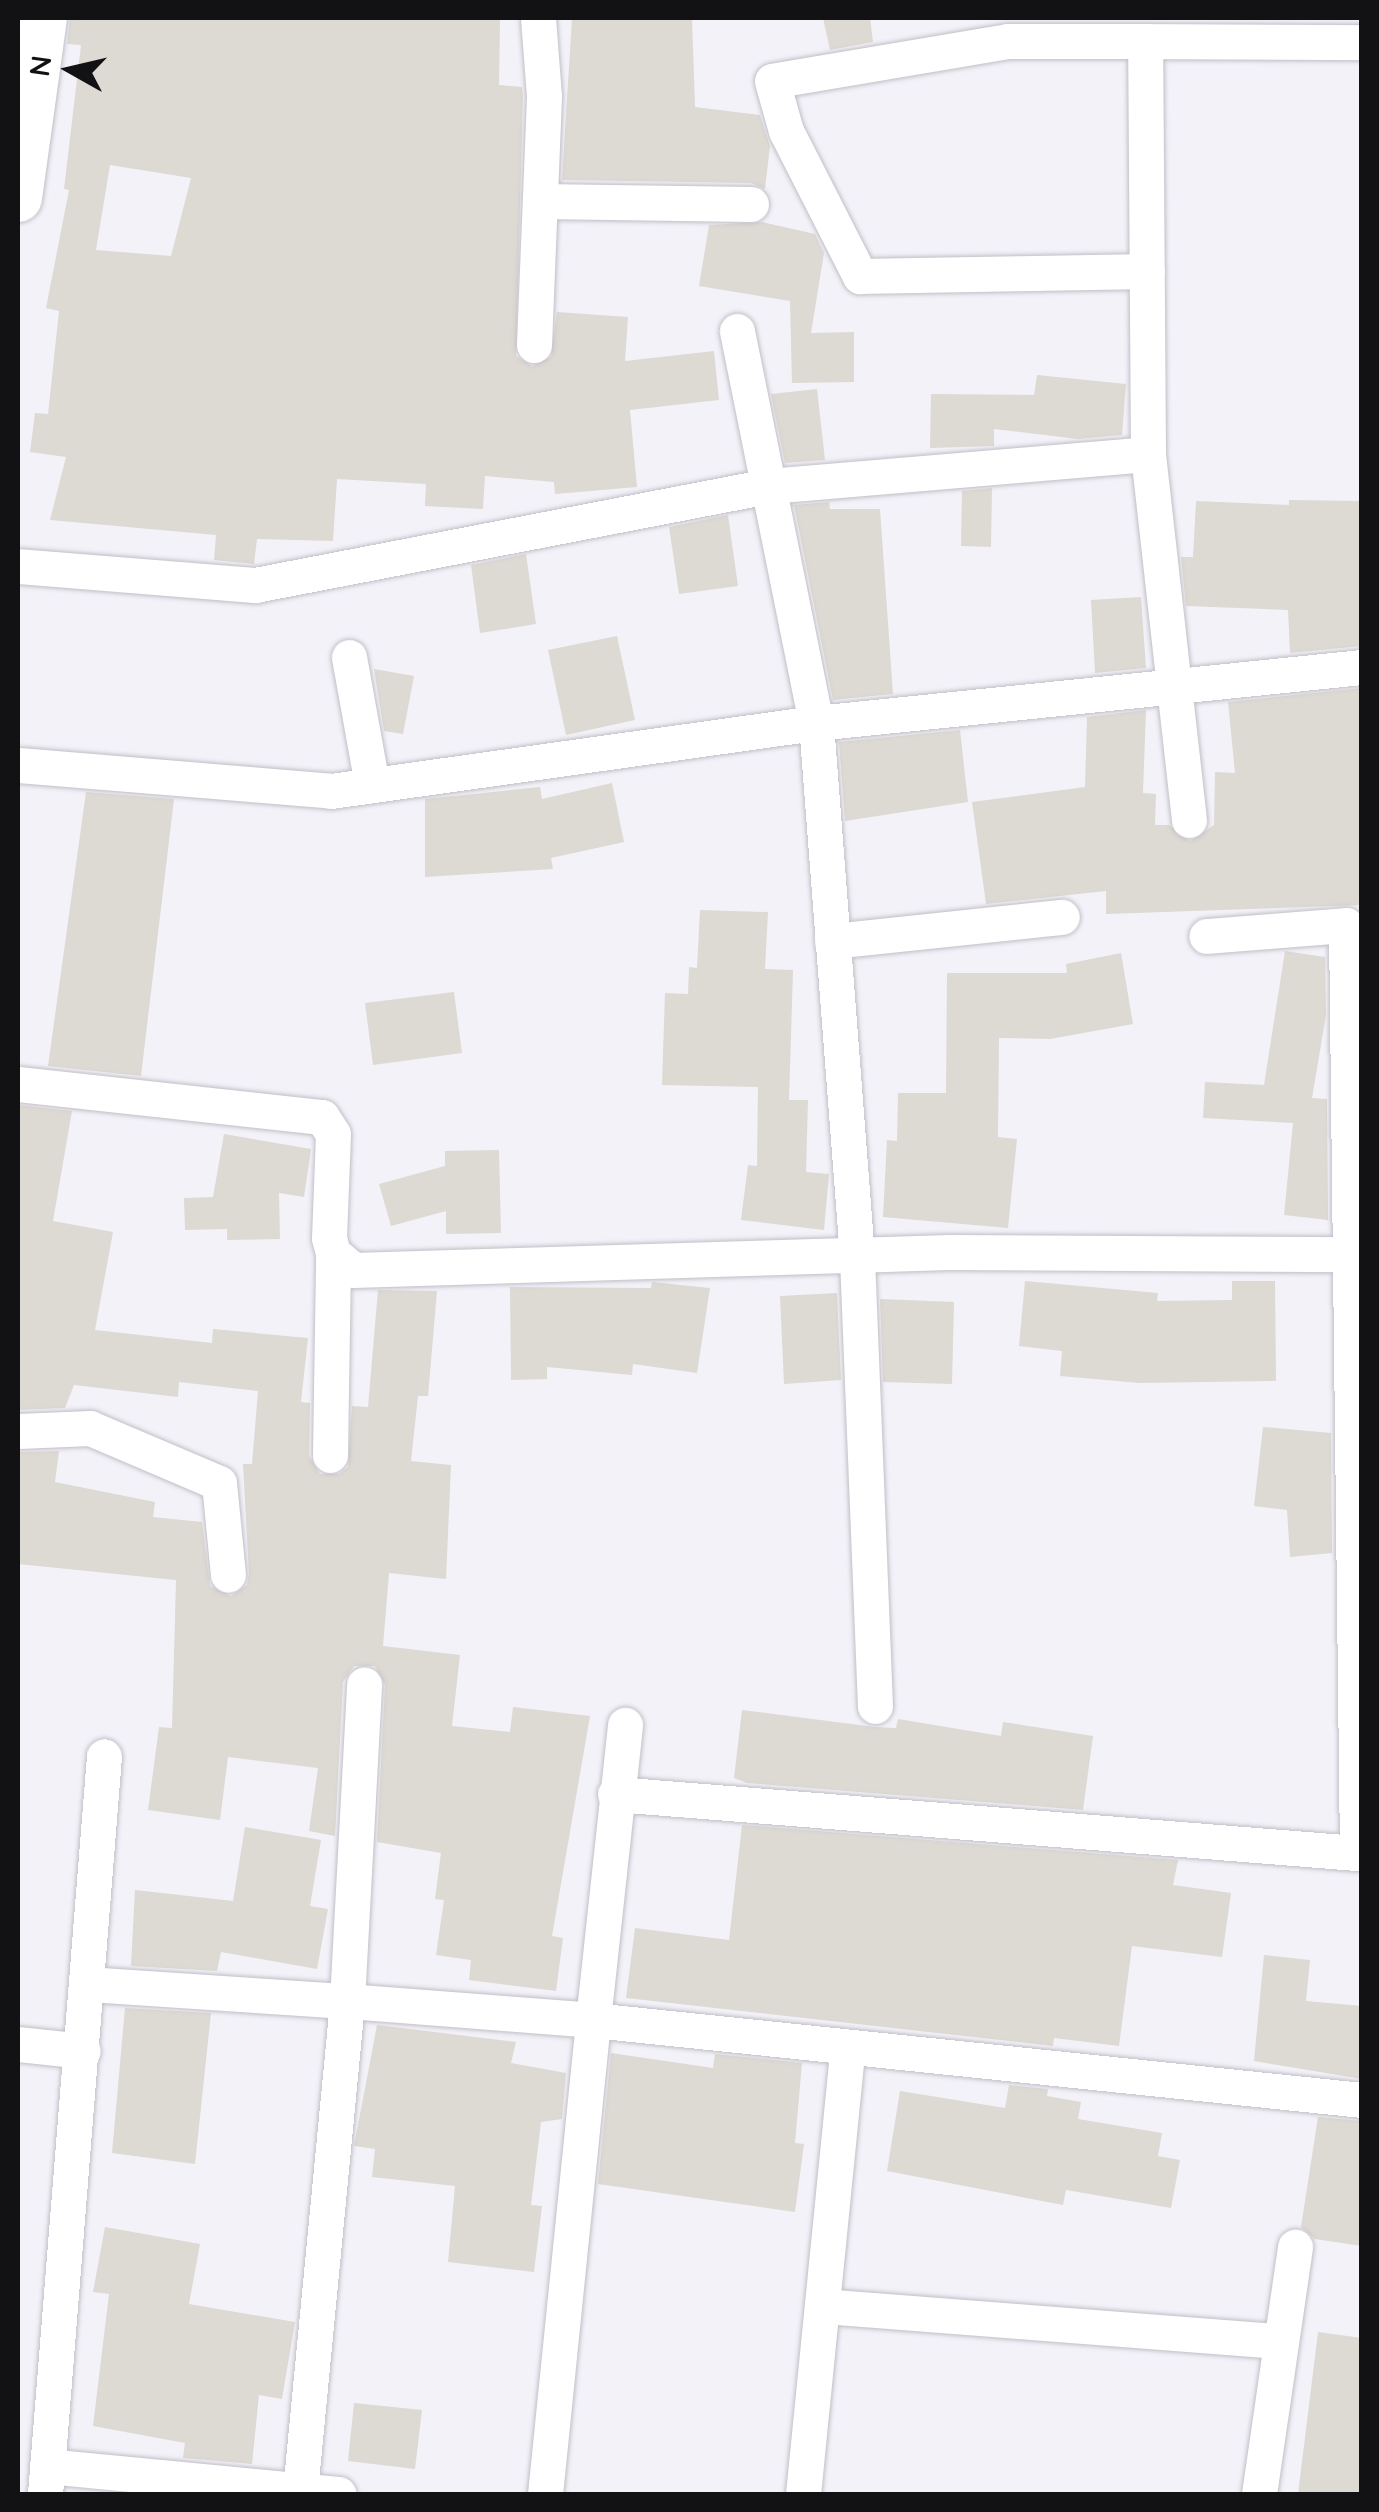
<!DOCTYPE html>
<style>
body{margin:0}
#map{position:relative;width:1379px;height:2512px;overflow:hidden;background:#f3f2f9;font-family:Quicksand,sans-serif}
div>[style]{position:absolute}
.building>*{inset:0;background:#ddd9d3}
.roads{filter:drop-shadow(0 0 2px #c1bfc6) drop-shadow(0 0 2px #c1bfc6)}
.street>*{height:35px;margin:-17.5px;padding:0 17.5px;transform-origin:17.5px;border-radius:17.5px;background:#fff}
.secondary>*{height:48px;margin:-24px;padding:0 24px;transform-origin:24px;border-radius:24px;background:#fff}
span{translate:-50% -50%;white-space:nowrap;text-align:center;line-height:1.15;-webkit-text-stroke:8px #fff;paint-order:stroke}
.frame{position:absolute;inset:0;border:20px solid #121114;pointer-events:none}
.north{position:absolute;left:20px;top:20px;width:100px;height:100px;-webkit-text-stroke:8px #fff;paint-order:stroke;rotate:278deg;font-size:28px;font-weight:700;line-height:40px;text-align:center;color:#121114}
.north::after{content:'';display:block;margin:auto;width:35px;height:45px;background:#121114;clip-path:polygon(50% 0,100% 100%,50% 72%,0 100%)}
</style>
<div id="map">
<div class="building">
<i style="clip-path:polygon(evenodd,70px 18px,500px 18px,499px 85px,522px 87px,523px 96px,516px 356px,532px 366px,551px 357px,557px 312px,628px 317px,625px 361px,714px 351px,719px 400px,630px 410px,637px 487px,555px 494px,554px 482px,485px 476px,483px 509px,425px 506px,426px 484px,337px 479px,333px 541px,257px 539px,254px 564px,214px 560px,216px 535px,50px 520px,66px 457px,30px 452px,35px 413px,48px 414px,59px 311px,46px 308px,69px 190px,64px 189px,81px 45px,67px 44px,70px 18px,110px 165px,191px 178px,171px 256px,96px 250px,110px 165px)"></i>
<i style="clip-path:polygon(572px 18px,692px 18px,695px 107px,760px 115px,770px 146px,765px 189px,751px 183px,562px 180px)"></i>
<i style="clip-path:polygon(823px 18px,870px 18px,873px 42px,830px 50px)"></i>
<i style="clip-path:polygon(762px 222px,815px 234px,824px 253px,811px 333px,854px 332px,854px 382px,792px 383px,790px 301px,699px 286px,709px 225px)"></i>
<i style="clip-path:polygon(1037px 375px,1126px 384px,1122px 435px,1078px 439px,994px 429px,994px 446px,930px 448px,931px 394px,1034px 395px)"></i>
<i style="clip-path:polygon(817px 389px,825px 460px,785px 463px,771px 394px)"></i>
<i style="clip-path:polygon(992px 488px,991px 547px,961px 546px,962px 491px)"></i>
<i style="clip-path:polygon(1289px 500px,1362px 501px,1362px 646px,1290px 653px,1288px 610px,1186px 606px,1181px 557px,1193px 557px,1196px 501px,1289px 505px)"></i>
<i style="clip-path:polygon(829px 502px,830px 509px,880px 509px,893px 694px,833px 700px,794px 505px)"></i>
<i style="clip-path:polygon(728px 515px,738px 586px,679px 594px,669px 527px)"></i>
<i style="clip-path:polygon(526px 554px,536px 624px,480px 633px,471px 565px)"></i>
<i style="clip-path:polygon(1141px 597px,1146px 668px,1095px 673px,1091px 600px)"></i>
<i style="clip-path:polygon(617px 636px,635px 720px,566px 735px,548px 650px)"></i>
<i style="clip-path:polygon(374px 669px,414px 676px,403px 734px,384px 731px)"></i>
<i style="clip-path:polygon(1362px 688px,1362px 905px,1106px 914px,1106px 891px,986px 904px,972px 802px,1085px 787px,1087px 717px,1146px 710px,1143px 793px,1156px 794px,1155px 825px,1169px 825px,1190px 841px,1214px 825px,1215px 772px,1235px 773px,1228px 702px)"></i>
<i style="clip-path:polygon(960px 730px,968px 802px,845px 821px,839px 742px)"></i>
<i style="clip-path:polygon(612px 783px,624px 842px,551px 858px,553px 869px,425px 877px,425px 799px,540px 787px,542px 799px)"></i>
<i style="clip-path:polygon(86px 792px,174px 799px,141px 1076px,48px 1066px)"></i>
<i style="clip-path:polygon(700px 910px,768px 912px,765px 969px,793px 970px,789px 1100px,808px 1100px,806px 1172px,829px 1174px,824px 1230px,741px 1220px,748px 1165px,757px 1166px,758px 1087px,662px 1085px,665px 993px,688px 994px,689px 967px,697px 968px)"></i>
<i style="clip-path:polygon(1285px 951px,1325px 957px,1326px 1015px,1312px 1098px,1327px 1099px,1328px 1220px,1284px 1215px,1293px 1123px,1203px 1118px,1205px 1082px,1264px 1085px)"></i>
<i style="clip-path:polygon(1121px 953px,1133px 1024px,1050px 1039px,999px 1038px,998px 1137px,1017px 1139px,1008px 1228px,883px 1217px,887px 1140px,897px 1141px,898px 1093px,946px 1093px,947px 973px,1067px 973px,1066px 964px)"></i>
<i style="clip-path:polygon(454px 992px,462px 1053px,373px 1065px,365px 1003px)"></i>
<i style="clip-path:polygon(18px 1105px,72px 1111px,53px 1221px,113px 1232px,95px 1330px,212px 1343px,213px 1329px,308px 1338px,301px 1402px,310px 1403px,309px 1456px,320px 1474px,339px 1474px,348px 1467px,352px 1406px,368px 1407px,378px 1290px,437px 1291px,428px 1396px,418px 1396px,411px 1461px,451px 1465px,446px 1579px,389px 1573px,383px 1646px,460px 1655px,452px 1726px,510px 1732px,513px 1707px,590px 1716px,552px 1936px,563px 1938px,556px 1991px,469px 1980px,471px 1960px,436px 1955px,444px 1900px,435px 1899px,441px 1853px,377px 1842px,385px 1685px,375px 1666px,354px 1666px,343px 1682px,335px 1836px,309px 1831px,318px 1768px,228px 1757px,220px 1820px,148px 1810px,159px 1727px,172px 1728px,176px 1580px,18px 1564px,20px 1452px,59px 1451px,55px 1482px,155px 1502px,153px 1517px,202px 1522px,210px 1586px,231px 1596px,247px 1585px,249px 1574px,243px 1464px,252px 1464px,258px 1391px,179px 1382px,178px 1397px,74px 1385px,65px 1408px,18px 1410px)"></i>
<i style="clip-path:polygon(224px 1134px,311px 1149px,304px 1197px,279px 1193px,280px 1239px,227px 1240px,227px 1229px,185px 1230px,184px 1198px,213px 1197px)"></i>
<i style="clip-path:polygon(499px 1150px,501px 1233px,446px 1234px,446px 1211px,391px 1226px,379px 1184px,445px 1166px,445px 1151px)"></i>
<i style="clip-path:polygon(1025px 1281px,1158px 1293px,1157px 1301px,1232px 1300px,1232px 1281px,1275px 1281px,1276px 1381px,1140px 1383px,1060px 1376px,1062px 1351px,1019px 1346px)"></i>
<i style="clip-path:polygon(652px 1282px,710px 1288px,697px 1373px,633px 1364px,632px 1375px,547px 1367px,547px 1379px,511px 1380px,510px 1287px,651px 1288px)"></i>
<i style="clip-path:polygon(837px 1293px,841px 1380px,784px 1384px,780px 1296px)"></i>
<i style="clip-path:polygon(880px 1299px,954px 1302px,952px 1384px,883px 1382px)"></i>
<i style="clip-path:polygon(1263px 1427px,1331px 1433px,1332px 1553px,1290px 1557px,1287px 1510px,1254px 1506px)"></i>
<i style="clip-path:polygon(742px 1710px,875px 1727px,896px 1728px,898px 1719px,1001px 1736px,1003px 1722px,1093px 1736px,1083px 1810px,747px 1783px,734px 1778px)"></i>
<i style="clip-path:polygon(742px 1825px,1178px 1860px,1173px 1885px,1231px 1893px,1222px 1957px,1132px 1946px,1119px 2046px,1054px 2038px,1053px 2046px,626px 1998px,635px 1928px,729px 1940px)"></i>
<i style="clip-path:polygon(245px 1827px,321px 1840px,310px 1906px,328px 1909px,317px 1969px,221px 1952px,217px 1971px,131px 1966px,135px 1890px,233px 1901px)"></i>
<i style="clip-path:polygon(1264px 1955px,1310px 1960px,1306px 2001px,1362px 2006px,1362px 2079px,1254px 2061px)"></i>
<i style="clip-path:polygon(125px 2008px,211px 2013px,195px 2164px,112px 2153px)"></i>
<i style="clip-path:polygon(377px 2025px,516px 2042px,511px 2063px,566px 2073px,562px 2119px,541px 2122px,531px 2205px,542px 2206px,534px 2272px,448px 2262px,455px 2186px,372px 2177px,375px 2149px,354px 2146px)"></i>
<i style="clip-path:polygon(611px 2053px,713px 2068px,715px 2054px,802px 2063px,795px 2143px,804px 2144px,795px 2212px,598px 2184px)"></i>
<i style="clip-path:polygon(1009px 2085px,1048px 2089px,1047px 2096px,1081px 2102px,1078px 2119px,1162px 2133px,1158px 2156px,1180px 2160px,1171px 2208px,1066px 2190px,1063px 2205px,887px 2171px,900px 2091px,1005px 2108px)"></i>
<i style="clip-path:polygon(1318px 2117px,1362px 2121px,1362px 2246px,1315px 2239px,1301px 2227px)"></i>
<i style="clip-path:polygon(105px 2227px,200px 2244px,189px 2304px,295px 2322px,282px 2399px,259px 2395px,252px 2464px,183px 2458px,185px 2443px,93px 2426px,109px 2294px,93px 2292px)"></i>
<i style="clip-path:polygon(1318px 2332px,1362px 2338px,1362px 2494px,1298px 2494px)"></i>
<i style="clip-path:polygon(354px 2403px,422px 2410px,415px 2469px,348px 2461px)"></i>
</div>
<div class="roads">
<div class="street">
<i style="left:1145px;top:41px;width:137px;rotate:180deg"></i>
<i style="left:1008px;top:41px;width:239px;rotate:170.4deg"></i>
<i style="left:772px;top:81px;width:52px;rotate:74.4deg"></i>
<i style="left:786px;top:131px;width:163px;rotate:63deg"></i>
<i style="left:860px;top:276px;width:287px;rotate:-1deg"></i>
<i style="left:540px;top:201px;width:211px;rotate:0.8deg"></i>
<i style="left:534px;top:345px;width:249px;rotate:-87.7deg"></i>
<i style="left:544px;top:96px;width:78px;rotate:-94.4deg"></i>
<i style="left:18px;top:566px;width:238px;rotate:4.6deg"></i>
<i style="left:255px;top:585px;width:522px;rotate:-10.92deg"></i>
<i style="left:768px;top:486px;width:381px;rotate:-4.8deg"></i>
<i style="left:349px;top:657px;width:130px;rotate:79.8deg"></i>
<i style="left:18px;top:765px;width:314px;rotate:4.7deg"></i>
<i style="left:331px;top:791px;width:490px;rotate:-8deg"></i>
<i style="left:816px;top:723px;width:400px;rotate:-101.4deg"></i>
<i style="left:1189px;top:820px;width:368px;rotate:-96.4deg"></i>
<i style="left:1148px;top:454px;width:413px;rotate:-90.4deg"></i>
<i style="left:1145px;top:41px;width:217px;rotate:0.3deg"></i>
<i style="left:832px;top:941px;width:231px;rotate:-6deg"></i>
<i style="left:18px;top:1084px;width:306px;rotate:6.2deg"></i>
<i style="left:322px;top:1117px;width:20px;rotate:57deg"></i>
<i style="left:333px;top:1134px;width:104px;rotate:92.2deg"></i>
<i style="left:329px;top:1238px;width:16px;rotate:75deg"></i>
<i style="left:333px;top:1253px;width:26px;rotate:40deg"></i>
<i style="left:353px;top:1270px;width:596px;rotate:-1.73deg"></i>
<i style="left:949px;top:1252px;width:413px;rotate:0.3deg"></i>
<i style="left:18px;top:1431px;width:72px;rotate:-2.4deg"></i>
<i style="left:90px;top:1428px;width:140px;rotate:23.1deg"></i>
<i style="left:219px;top:1483px;width:92px;rotate:84.4deg"></i>
<i style="left:330px;top:1455px;width:202px;rotate:-89.1deg"></i>
<i style="left:875px;top:1706px;width:450px;rotate:-92.3deg"></i>
<i style="left:857px;top:1256px;width:535px;rotate:-94.4deg"></i>
<i style="left:816px;top:723px;width:549px;rotate:-5.86deg"></i>
<i style="left:615px;top:1794px;width:744px;rotate:4.55deg"></i>
<i style="left:1357px;top:1853px;width:928px;rotate:-90.68deg"></i>
<i style="left:1346px;top:925px;width:140px;rotate:175.5deg"></i>
<i style="left:88px;top:1984px;width:260px;rotate:3.8deg"></i>
<i style="left:347px;top:2001px;width:317px;rotate:-86.9deg"></i>
<i style="left:18px;top:2044px;width:65px;rotate:6.1deg"></i>
<i style="left:822px;top:2306px;width:460px;rotate:4.4deg"></i>
<i style="left:47px;top:2466px;width:293px;rotate:5.5deg"></i>
<i style="left:300px;top:2491px;width:492px;rotate:-84.5deg"></i>
<i style="left:347px;top:2001px;width:247px;rotate:4.4deg"></i>
<i style="left:593px;top:2020px;width:297px;rotate:-83.8deg"></i>
<i style="left:45px;top:2494px;width:740px;rotate:-85.43deg"></i>
<i style="left:545px;top:2494px;width:476px;rotate:-84.2deg"></i>
<i style="left:593px;top:2020px;width:773px;rotate:5.94deg"></i>
<i style="left:803px;top:2494px;width:449px;rotate:-84.3deg"></i>
<i style="left:1259px;top:2494px;width:250px;rotate:-81.7deg"></i>
</div>
<div class="secondary">
<i style="left:18px;top:198px;width:182px;rotate:-82.1deg"></i>
</div>
</div>
<div class="frame"></div>
<div class="north">N</div>
</div>
